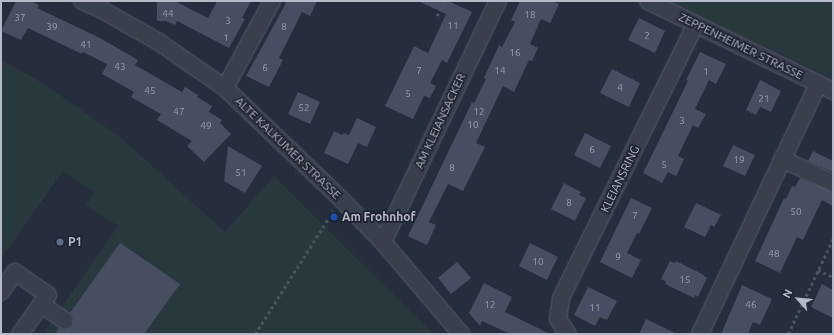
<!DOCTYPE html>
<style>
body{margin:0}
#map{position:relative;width:834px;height:335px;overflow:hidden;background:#262d3d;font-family:Ubuntu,sans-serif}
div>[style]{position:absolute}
.green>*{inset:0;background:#28393e}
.building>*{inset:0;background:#474e61}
.path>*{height:2.5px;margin-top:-1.25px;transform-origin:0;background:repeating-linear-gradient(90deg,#46565b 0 3px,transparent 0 6px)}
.roads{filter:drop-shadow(0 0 1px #585d6b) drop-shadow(0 0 1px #585d6b)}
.minor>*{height:16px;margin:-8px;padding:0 8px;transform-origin:8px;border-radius:8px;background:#3a3f4d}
.dots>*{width:11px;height:11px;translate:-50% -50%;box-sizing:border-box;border:2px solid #1f2432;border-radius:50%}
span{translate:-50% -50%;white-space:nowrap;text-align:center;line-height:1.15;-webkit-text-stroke:3.5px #1f2432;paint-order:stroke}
.number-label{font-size:10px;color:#9a9fae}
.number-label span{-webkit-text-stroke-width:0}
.street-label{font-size:12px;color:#b6bac8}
.poi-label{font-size:12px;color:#b6bac8;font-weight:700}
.left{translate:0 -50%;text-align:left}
.frame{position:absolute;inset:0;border:2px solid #b6bac8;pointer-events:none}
.north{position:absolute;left:778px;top:279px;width:40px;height:40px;-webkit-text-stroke:3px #1f2432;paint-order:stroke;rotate:297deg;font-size:11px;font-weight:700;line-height:16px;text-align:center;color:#b6bac8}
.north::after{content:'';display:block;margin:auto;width:14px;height:18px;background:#b6bac8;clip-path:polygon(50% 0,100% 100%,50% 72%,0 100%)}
</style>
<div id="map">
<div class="green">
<i style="clip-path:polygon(670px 1px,833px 1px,833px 79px)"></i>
<i style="clip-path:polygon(1px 60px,38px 80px,120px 137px,225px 232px,274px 176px,433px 334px,43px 334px,118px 226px,86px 205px,94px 192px,63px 171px,1px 259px)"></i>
</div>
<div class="building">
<i style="clip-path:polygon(16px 1px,31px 1px,39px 5px,37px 8px,100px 38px,138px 60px,135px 65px,182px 92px,185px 87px,198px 95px,197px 97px,212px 106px,209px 112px,222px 120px,220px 123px,231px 134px,204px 162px,187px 146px,192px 141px,157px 120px,161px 114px,131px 97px,134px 92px,102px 74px,107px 64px,83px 52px,82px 54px,28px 28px,21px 40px,1px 31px)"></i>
<i style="clip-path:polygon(157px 1px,175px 1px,208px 18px,217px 1px,251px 1px,242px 18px,245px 19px,229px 48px,177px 21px,175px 25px,166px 21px,157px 21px)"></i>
<i style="clip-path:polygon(282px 1px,317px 1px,310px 16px,302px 12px,279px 58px,283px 60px,269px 87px,246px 76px,286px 3px)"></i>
<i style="clip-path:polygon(418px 1px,448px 1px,472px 12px,447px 63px,442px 60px,430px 83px,436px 86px,430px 98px,424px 96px,413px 119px,385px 106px,414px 46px,428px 53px,446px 14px)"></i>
<i style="clip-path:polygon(520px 1px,552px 1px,559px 4px,550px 23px,541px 19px,530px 44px,538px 48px,532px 61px,529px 60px,514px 92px,503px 86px,476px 143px,485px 147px,463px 191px,448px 184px,429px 222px,436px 225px,427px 245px,408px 236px,472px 102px,474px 103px,486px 79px,484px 78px,499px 45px,502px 47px,515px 22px,511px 20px)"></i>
<i style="clip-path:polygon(639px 18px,665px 31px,655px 53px,628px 40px)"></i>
<i style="clip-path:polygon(700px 52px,726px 64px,716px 84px,709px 80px,695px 109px,706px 114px,698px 128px,693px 125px,678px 156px,684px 159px,676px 176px,668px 172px,662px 183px,643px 173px,688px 81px,686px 80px)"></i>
<i style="clip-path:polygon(612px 69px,640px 83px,629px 107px,600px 93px)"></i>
<i style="clip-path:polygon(760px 80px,781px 91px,771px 112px,760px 107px,756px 115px,746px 110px)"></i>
<i style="clip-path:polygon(298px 92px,320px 102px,310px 124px,288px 114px)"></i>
<i style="clip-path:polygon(357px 118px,376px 127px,367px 147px,358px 143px,348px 164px,324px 153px,334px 131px,342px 135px,344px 133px,349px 135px)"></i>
<i style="clip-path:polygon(585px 133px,611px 146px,600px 168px,574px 155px)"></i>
<i style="clip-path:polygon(733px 145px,755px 155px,745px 176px,723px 166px)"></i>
<i style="clip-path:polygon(228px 146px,262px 166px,245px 193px,224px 181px)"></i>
<i style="clip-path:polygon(813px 151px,833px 161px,833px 172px,808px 161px)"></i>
<i style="clip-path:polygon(800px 178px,833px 192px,833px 206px,822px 200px,803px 240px,797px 237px,780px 273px,755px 261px,784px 198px,786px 199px,792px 186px,795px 187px)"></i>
<i style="clip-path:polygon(564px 183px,581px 192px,579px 195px,586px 198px,575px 221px,551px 209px)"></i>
<i style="clip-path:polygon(631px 198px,652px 208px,639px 234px,637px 233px,627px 253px,641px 260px,632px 278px,600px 262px)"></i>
<i style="clip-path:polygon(696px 203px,721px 215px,714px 227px,711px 225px,705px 237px,684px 227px)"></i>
<i style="clip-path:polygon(120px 243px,180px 284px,144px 334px,55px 334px,59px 328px,65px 330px,72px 327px,74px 317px,70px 313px)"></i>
<i style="clip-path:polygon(530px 243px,558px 257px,547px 280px,519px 266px)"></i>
<i style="clip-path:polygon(670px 261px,675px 263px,676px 261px,704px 275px,704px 276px,707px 278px,698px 297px,695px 295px,694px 298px,665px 284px,666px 282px,661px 279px)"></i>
<i style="clip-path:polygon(457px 262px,471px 278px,451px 294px,438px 278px)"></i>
<i style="clip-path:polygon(484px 283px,512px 297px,505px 312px,550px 334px,510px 334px,482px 321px,480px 326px,469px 313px)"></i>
<i style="clip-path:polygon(822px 284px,833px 290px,833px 318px,811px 307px)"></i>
<i style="clip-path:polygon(742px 285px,772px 299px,760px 325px,753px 322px,748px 334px,721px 334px)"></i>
<i style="clip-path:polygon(588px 287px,617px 301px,607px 320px,600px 317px,595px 326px,574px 315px)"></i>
<i style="clip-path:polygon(646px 319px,677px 334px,639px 334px)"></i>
</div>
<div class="path">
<i style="left:437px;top:16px;width:17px;rotate:-65deg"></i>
<i style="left:818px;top:270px;width:17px;rotate:25deg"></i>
<i style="left:255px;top:334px;width:146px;rotate:-57.6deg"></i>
<i style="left:788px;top:334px;width:105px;rotate:-64.7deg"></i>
</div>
<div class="roads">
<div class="minor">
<i style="left:82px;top:1px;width:24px;rotate:24deg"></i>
<i style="left:104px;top:11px;width:63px;rotate:29.4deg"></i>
<i style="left:159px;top:42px;width:80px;rotate:34.9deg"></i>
<i style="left:225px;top:88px;width:161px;rotate:43.7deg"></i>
<i style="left:341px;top:199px;width:60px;rotate:45.7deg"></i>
<i style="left:383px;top:242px;width:121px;rotate:49.7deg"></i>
<i style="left:648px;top:1px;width:206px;rotate:25.9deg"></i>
<i style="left:225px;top:88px;width:99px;rotate:-61.6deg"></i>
<i style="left:782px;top:159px;width:56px;rotate:25.2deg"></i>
<i style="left:383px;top:242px;width:267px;rotate:-64.5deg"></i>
<i style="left:1px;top:292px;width:24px;rotate:-55deg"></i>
<i style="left:15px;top:272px;width:40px;rotate:34.9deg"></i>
<i style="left:48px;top:295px;width:48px;rotate:125.7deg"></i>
<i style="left:41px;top:304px;width:29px;rotate:35deg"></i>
<i style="left:568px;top:334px;width:18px;rotate:-124deg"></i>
<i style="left:558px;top:319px;width:21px;rotate:-82deg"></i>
<i style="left:561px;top:298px;width:305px;rotate:-63.8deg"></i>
<i style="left:700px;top:334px;width:276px;rotate:-64.7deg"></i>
</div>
</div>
<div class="dots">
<i style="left:334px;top:217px;background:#1a4fb4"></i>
<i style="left:60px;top:242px;background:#5c6f8a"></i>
</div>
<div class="number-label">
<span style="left:168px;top:14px">44</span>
<span style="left:530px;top:15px">18</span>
<span style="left:20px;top:18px">37</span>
<span style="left:228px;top:21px">3</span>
<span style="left:453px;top:26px">11</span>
<span style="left:52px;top:27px">39</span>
<span style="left:284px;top:27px">8</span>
<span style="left:647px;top:36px">2</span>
<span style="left:226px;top:38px">1</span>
<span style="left:86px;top:45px">41</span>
<span style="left:515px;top:53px">16</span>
<span style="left:120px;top:67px">43</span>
<span style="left:265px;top:68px">6</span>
<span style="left:419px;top:71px">7</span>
<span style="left:500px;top:71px">14</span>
<span style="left:706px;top:72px">1</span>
<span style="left:620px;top:88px">4</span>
<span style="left:150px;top:91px">45</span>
<span style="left:408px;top:94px">5</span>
<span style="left:764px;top:99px">21</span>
<span style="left:304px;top:108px">52</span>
<span style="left:179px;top:112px">47</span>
<span style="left:479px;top:112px">12</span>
<span style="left:682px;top:121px">3</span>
<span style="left:473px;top:125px">10</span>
<span style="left:206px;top:126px">49</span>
<span style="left:592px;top:150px">6</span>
<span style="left:739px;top:160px">19</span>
<span style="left:664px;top:165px">5</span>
<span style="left:452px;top:168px">8</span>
<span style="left:241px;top:173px">51</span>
<span style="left:569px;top:203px">8</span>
<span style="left:796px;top:212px">50</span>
<span style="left:635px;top:216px">7</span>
<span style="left:774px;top:254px">48</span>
<span style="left:618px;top:257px">9</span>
<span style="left:538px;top:262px">10</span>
<span style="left:685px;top:280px">15</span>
<span style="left:490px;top:305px">12</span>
<span style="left:751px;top:305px">46</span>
<span style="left:595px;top:308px">11</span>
</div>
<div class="street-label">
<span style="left:741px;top:46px;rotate:26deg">ZEPPENHEIMER STRASSE</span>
<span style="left:440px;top:121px;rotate:-65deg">AM KLEIANSACKER</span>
<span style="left:288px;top:148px;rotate:44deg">ALTE KALKUMER STRASSE</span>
<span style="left:620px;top:179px;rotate:-64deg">KLEIANSRING</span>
</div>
<div class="poi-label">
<span class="left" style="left:342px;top:217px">Am Frohnhof</span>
<span class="left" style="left:68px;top:242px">P1</span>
</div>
<div class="frame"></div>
<div class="north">N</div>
</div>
